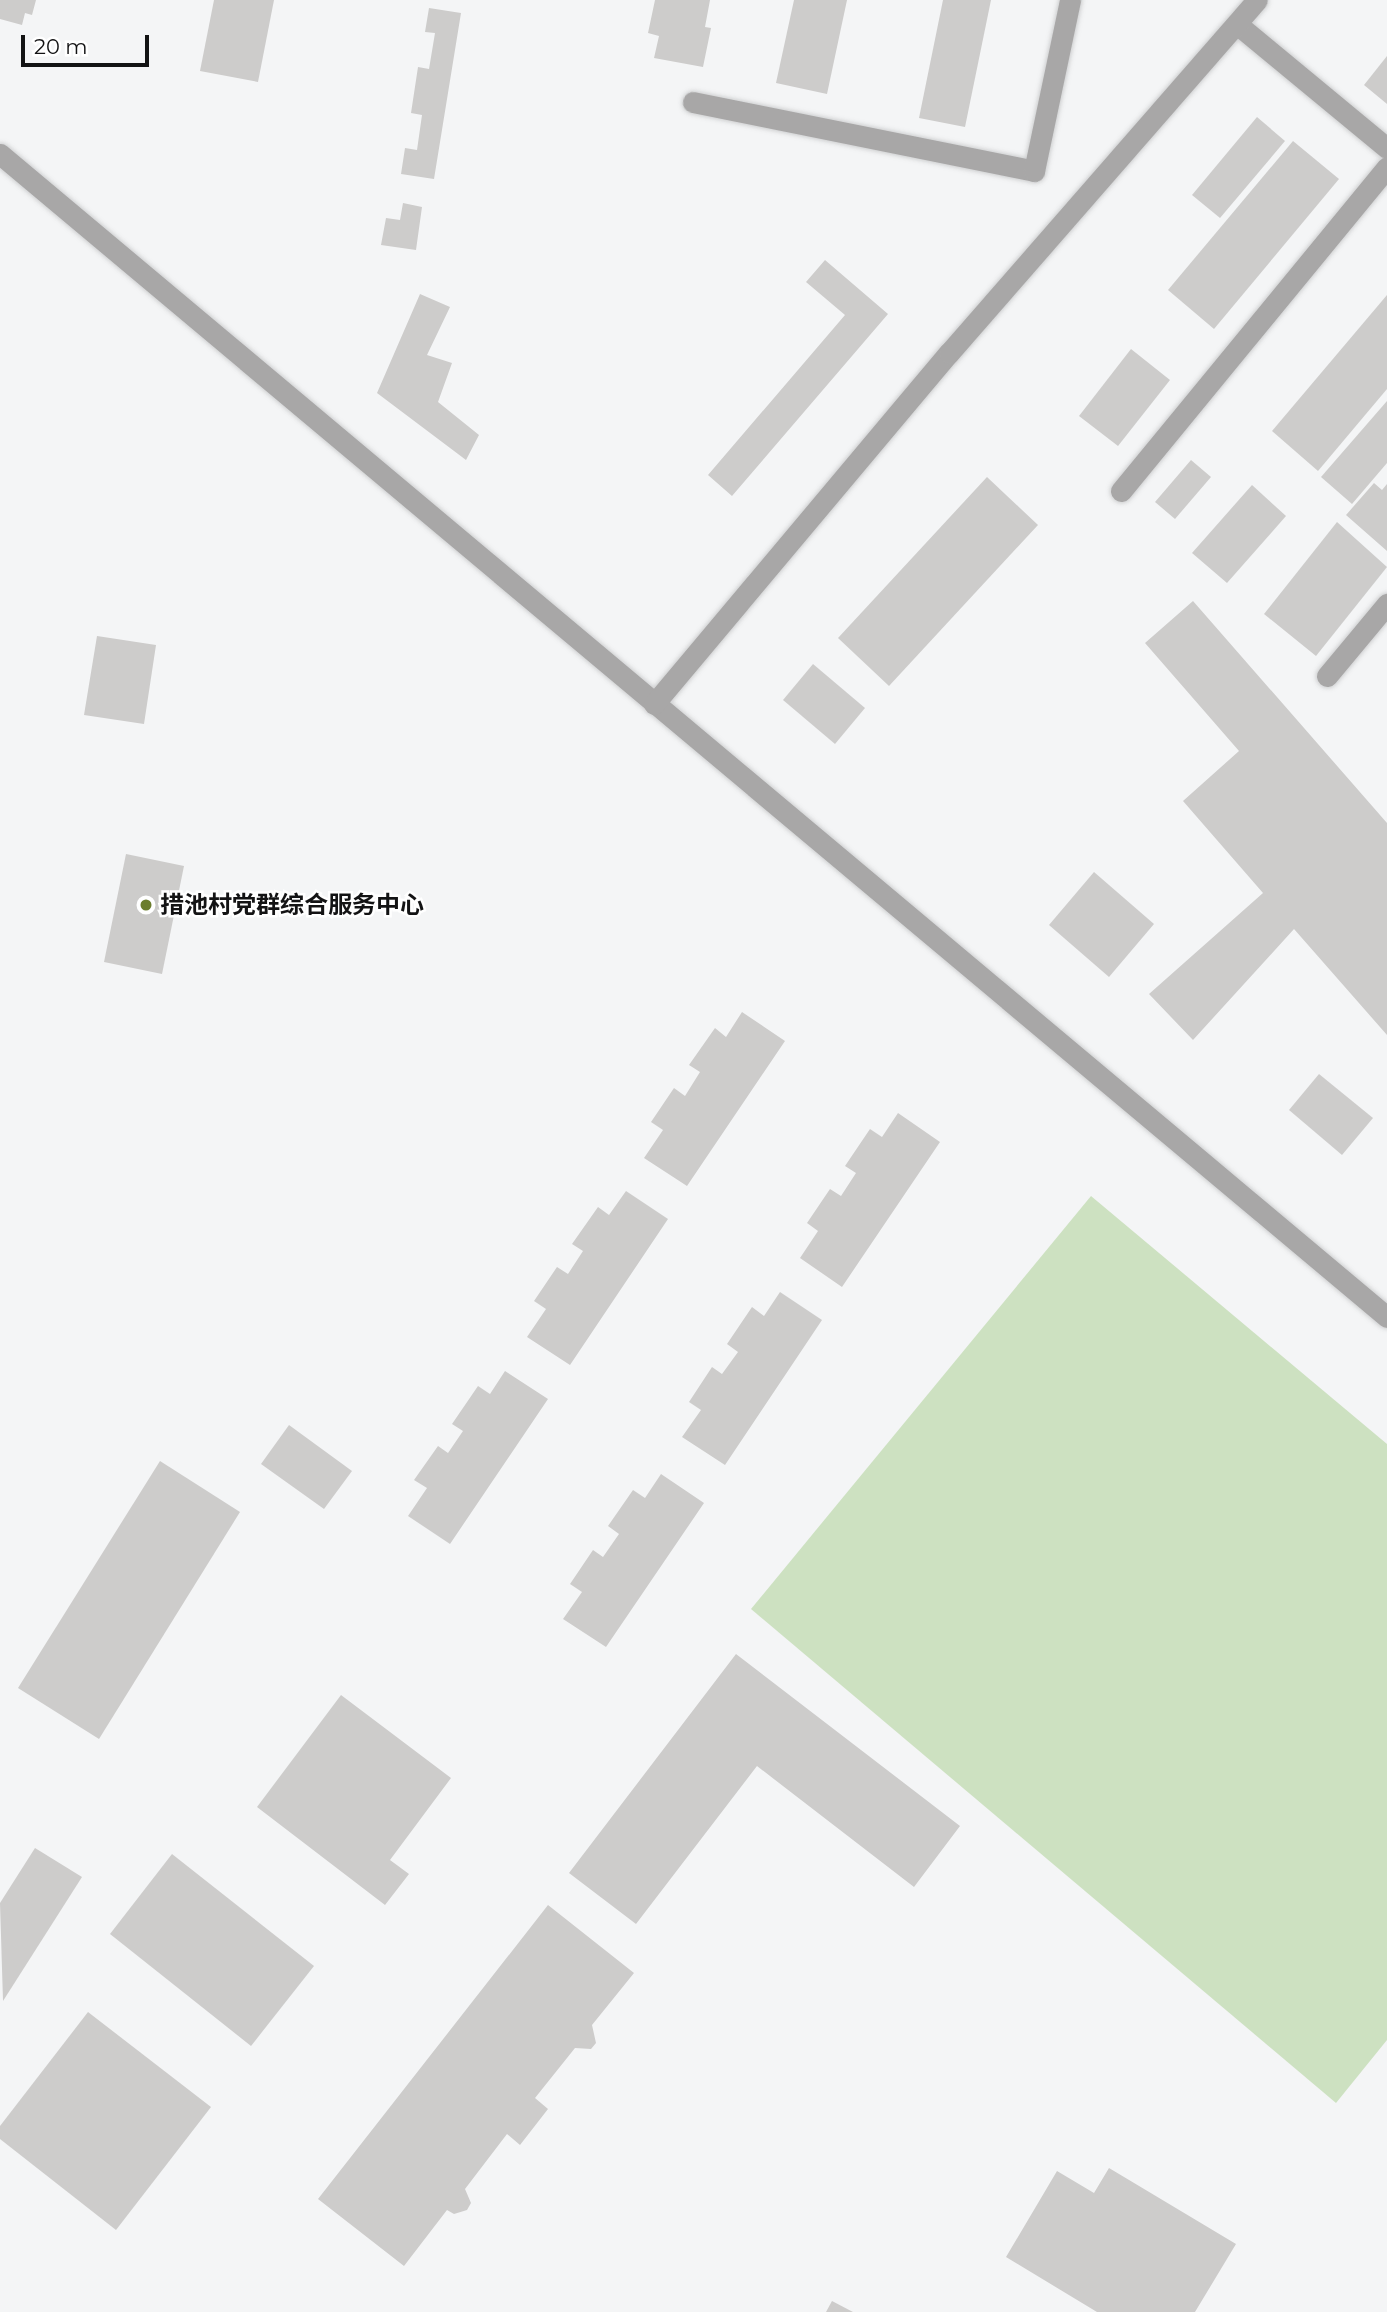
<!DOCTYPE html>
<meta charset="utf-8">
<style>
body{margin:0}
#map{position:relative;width:1387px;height:2312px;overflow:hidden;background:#f4f5f6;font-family:Montserrat,"Noto Sans SC",sans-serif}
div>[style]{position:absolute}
.green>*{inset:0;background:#cde1c1}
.building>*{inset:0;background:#cdcccb}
.roads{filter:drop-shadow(0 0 2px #d0d1d2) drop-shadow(0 0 2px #d0d1d2)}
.minor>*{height:21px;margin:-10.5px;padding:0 10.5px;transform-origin:10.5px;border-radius:10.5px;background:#a8a7a7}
.dots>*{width:19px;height:19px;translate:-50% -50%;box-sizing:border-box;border:4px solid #fff;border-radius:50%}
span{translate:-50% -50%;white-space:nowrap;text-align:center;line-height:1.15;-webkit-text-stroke:5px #fff;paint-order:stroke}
.poi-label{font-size:24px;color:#131314;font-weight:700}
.left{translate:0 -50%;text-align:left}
.scale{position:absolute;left:21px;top:35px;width:128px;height:32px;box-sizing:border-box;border:4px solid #131314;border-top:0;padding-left:9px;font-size:21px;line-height:24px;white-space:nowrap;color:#131314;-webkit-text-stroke:5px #fff;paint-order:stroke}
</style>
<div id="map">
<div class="green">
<i style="clip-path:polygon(1091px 1196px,1387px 1444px,1387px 2040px,1336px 2103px,751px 1609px)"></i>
</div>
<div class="building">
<i style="clip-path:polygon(0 0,36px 0,32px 15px,25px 13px,22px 25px,0 19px)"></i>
<i style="clip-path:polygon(214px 0,274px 0,258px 82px,200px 71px)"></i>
<i style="clip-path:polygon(655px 0,710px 0,705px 27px,711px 28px,703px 67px,654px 58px,659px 36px,648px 33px)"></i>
<i style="clip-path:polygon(794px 0,847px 0,827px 94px,776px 83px)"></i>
<i style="clip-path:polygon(943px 0,991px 0,965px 127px,919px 118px)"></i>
<i style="clip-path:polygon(429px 8px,461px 13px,434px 179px,401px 174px,405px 148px,417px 150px,422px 115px,411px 113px,418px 67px,429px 69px,435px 33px,425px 32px)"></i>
<i style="clip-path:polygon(1387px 56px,1387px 104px,1364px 85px)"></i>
<i style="clip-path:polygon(1257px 117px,1285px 141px,1220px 218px,1192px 195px)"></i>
<i style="clip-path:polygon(1293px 141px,1339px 179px,1214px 329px,1168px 290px)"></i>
<i style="clip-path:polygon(403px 203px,422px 207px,416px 250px,381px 245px,386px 218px,400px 220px)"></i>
<i style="clip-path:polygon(825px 260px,888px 314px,732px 496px,708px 475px,845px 315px,806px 282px)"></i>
<i style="clip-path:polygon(420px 294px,450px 307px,427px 355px,452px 363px,438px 402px,479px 435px,466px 460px,377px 393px)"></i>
<i style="clip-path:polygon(1387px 295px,1387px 389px,1318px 471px,1272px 431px)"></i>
<i style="clip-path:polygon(1131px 349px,1170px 380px,1118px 446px,1079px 416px)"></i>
<i style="clip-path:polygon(1387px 401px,1387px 463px,1352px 504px,1321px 477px)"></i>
<i style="clip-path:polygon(1191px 460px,1211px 477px,1175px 519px,1155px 502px)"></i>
<i style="clip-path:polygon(987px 477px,1038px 525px,889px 686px,838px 638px)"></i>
<i style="clip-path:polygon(1374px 483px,1382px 490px,1387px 484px,1387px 551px,1346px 515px)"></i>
<i style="clip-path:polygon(1252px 485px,1286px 516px,1227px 583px,1192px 553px)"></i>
<i style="clip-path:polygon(1337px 522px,1387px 567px,1316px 656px,1264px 614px)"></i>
<i style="clip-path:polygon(1193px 601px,1387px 823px,1387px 1035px,1294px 929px,1193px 1040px,1149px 994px,1263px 893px,1183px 801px,1239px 751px,1145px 643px)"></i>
<i style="clip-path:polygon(97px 636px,156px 645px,144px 724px,84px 715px)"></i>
<i style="clip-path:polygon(813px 664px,865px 708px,835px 744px,783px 700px)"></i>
<i style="clip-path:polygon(126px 854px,184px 866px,162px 974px,104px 962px)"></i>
<i style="clip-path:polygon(1094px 872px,1154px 924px,1109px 977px,1049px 925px)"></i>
<i style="clip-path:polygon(742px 1012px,785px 1041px,687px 1186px,644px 1158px,663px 1130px,651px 1122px,674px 1088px,685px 1096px,700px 1072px,689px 1065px,715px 1028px,726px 1037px)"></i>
<i style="clip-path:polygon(1319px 1074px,1373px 1118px,1342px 1155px,1289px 1110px)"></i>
<i style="clip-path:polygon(898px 1113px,940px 1142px,842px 1287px,800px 1258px,818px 1231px,807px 1223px,830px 1189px,841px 1196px,856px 1173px,845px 1166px,870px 1129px,882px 1137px)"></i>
<i style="clip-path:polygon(626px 1191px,668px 1219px,570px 1365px,527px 1337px,546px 1309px,534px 1301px,557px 1267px,568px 1274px,583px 1251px,572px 1244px,598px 1207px,609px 1215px)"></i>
<i style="clip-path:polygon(780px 1292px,822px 1320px,725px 1465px,682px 1437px,701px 1410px,689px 1402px,712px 1367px,722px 1374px,738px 1352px,727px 1344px,752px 1307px,764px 1316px)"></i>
<i style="clip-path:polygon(505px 1371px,548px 1399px,450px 1544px,408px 1516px,427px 1488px,414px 1480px,438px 1446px,448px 1453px,463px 1431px,452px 1424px,478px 1386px,490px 1394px)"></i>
<i style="clip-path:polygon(289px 1425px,352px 1471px,324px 1509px,261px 1464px)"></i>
<i style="clip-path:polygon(160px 1461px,240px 1512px,99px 1739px,18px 1688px)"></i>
<i style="clip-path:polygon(661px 1474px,704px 1503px,606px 1647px,563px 1619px,582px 1592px,570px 1584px,593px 1550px,603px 1557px,619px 1534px,608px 1526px,633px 1490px,645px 1498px)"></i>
<i style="clip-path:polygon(736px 1654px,960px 1826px,914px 1887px,757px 1766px,636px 1924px,569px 1873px)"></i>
<i style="clip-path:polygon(341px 1695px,451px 1778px,390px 1860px,409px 1874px,385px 1905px,257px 1807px)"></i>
<i style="clip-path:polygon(35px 1848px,82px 1877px,3px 2001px,0 1903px)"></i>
<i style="clip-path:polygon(172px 1854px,314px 1966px,251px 2046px,110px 1934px)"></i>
<i style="clip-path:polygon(548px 1905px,634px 1973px,592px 2025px,596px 2043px,591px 2049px,575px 2048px,535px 2098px,548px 2109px,520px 2145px,507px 2134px,465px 2189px,471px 2203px,467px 2210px,454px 2214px,447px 2210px,404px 2266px,318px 2199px)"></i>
<i style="clip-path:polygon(88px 2012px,211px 2107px,116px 2230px,0 2139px,0 2126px)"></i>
<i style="clip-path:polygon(1109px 2168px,1236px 2244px,1195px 2312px,1097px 2312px,1006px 2257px,1057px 2171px,1094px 2193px)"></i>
<i style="clip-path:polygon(832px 2301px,853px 2312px,826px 2312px)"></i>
</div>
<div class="roads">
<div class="minor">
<i style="left:1237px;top:24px;width:195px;rotate:39.6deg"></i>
<i style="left:693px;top:102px;width:348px;rotate:11.4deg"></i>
<i style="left:1034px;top:171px;width:175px;rotate:-78.1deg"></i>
<i style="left:0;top:154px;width:1810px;rotate:39.98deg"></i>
<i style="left:1121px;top:491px;width:419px;rotate:-50.6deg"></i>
<i style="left:1327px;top:676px;width:94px;rotate:-50.2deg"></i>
<i style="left:654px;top:704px;width:459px;rotate:-50deg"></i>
<i style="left:949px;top:353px;width:468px;rotate:-48.9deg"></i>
</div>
</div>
<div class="dots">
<i style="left:146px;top:905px;background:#6b7d2d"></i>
</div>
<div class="poi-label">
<span class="left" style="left:160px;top:905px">措池村党群综合服务中心</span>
</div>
<div class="scale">20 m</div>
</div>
